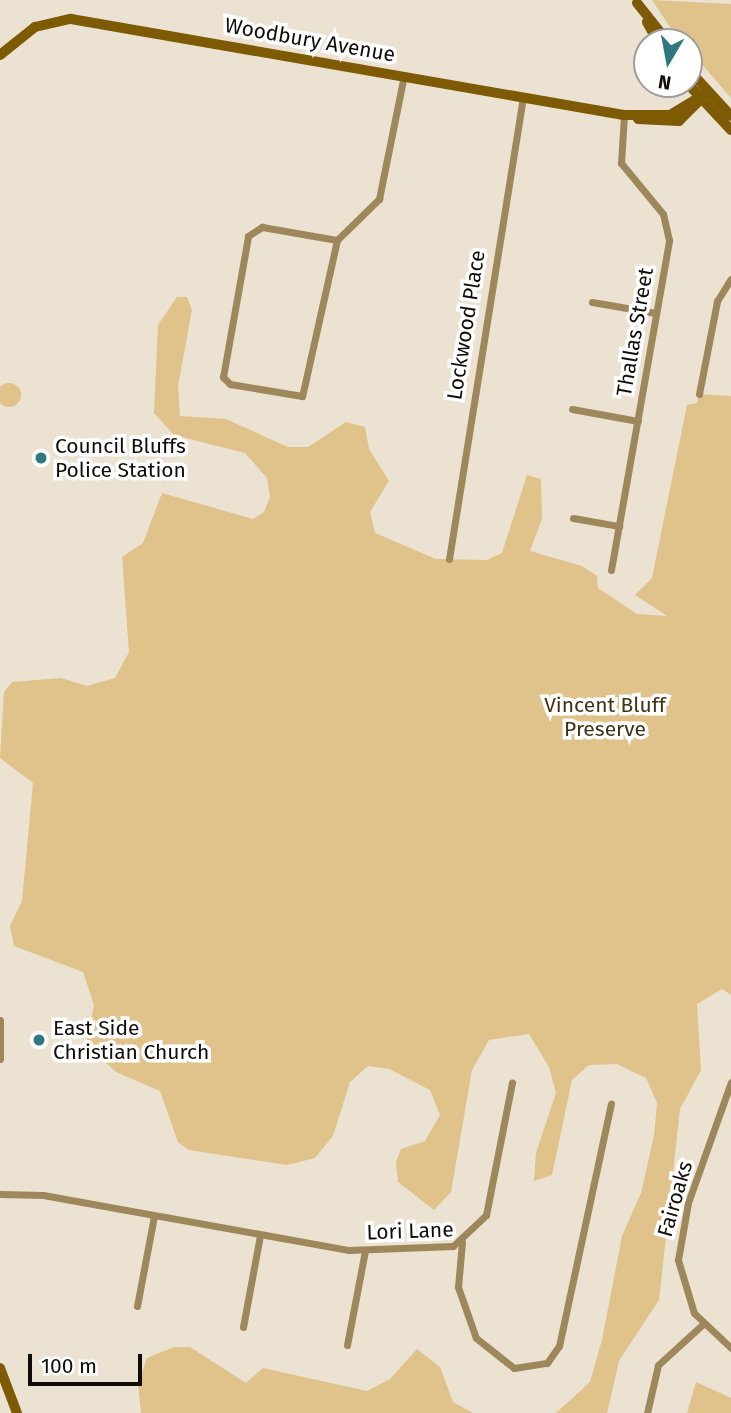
<!DOCTYPE html>
<style>
body{margin:0}
#map{position:relative;width:731px;height:1413px;overflow:hidden;background:#ebe2d1;font-family:"Fira Sans",sans-serif}
div>[style]{position:absolute}
.green>*{inset:0;background:#e0c28b}
.round{border-radius:50%}
.street>*{height:7px;margin:-3.5px;padding:0 3.5px;transform-origin:3.5px;border-radius:3.5px;background:#9f875c}
.secondary>*{height:10px;margin:-5px;padding:0 5px;transform-origin:5px;border-radius:5px;background:#7d5a03}
.dots>*{width:19px;height:19px;translate:-50% -50%;box-sizing:border-box;border:4px solid #fff;border-radius:50%}
span{translate:-50% -50%;white-space:nowrap;text-align:center;line-height:1.15;-webkit-text-stroke:7px #fff;paint-order:stroke}
.street-label{font-size:21px;color:#100d08}
.poi-label{font-size:21px;color:#100d08}
.left{translate:0 -50%;text-align:left}
.park-label{font-size:21px;color:#403217}
.north{position:absolute;left:633px;top:28px;width:70px;height:70px;box-sizing:border-box;background:#fff;border:2px solid #9f9e9c;border-radius:50%;rotate:190deg;font-size:19px;font-weight:700;line-height:28px;text-align:center;color:#100d08}
.north::after{content:'';display:block;margin:auto;width:24px;height:32px;background:#30787f;clip-path:polygon(50% 0,100% 100%,50% 72%,0 100%)}
.scale{position:absolute;left:28px;top:1354px;width:114px;height:32px;box-sizing:border-box;border:4px solid #100d08;border-top:0;padding-left:9px;font-size:21px;line-height:24px;white-space:nowrap;color:#100d08;-webkit-text-stroke:5px #fff;paint-order:stroke}
</style>
<div id="map">
<div class="green">
<i style="clip-path:polygon(652px 0,731px 4px,731px 98px,670px 27px)"></i>
<i style="clip-path:polygon(177px 297px,187px 297px,192px 310px,178px 386px,180px 416px,226px 419px,288px 447px,308px 447px,346px 422px,365px 427px,369px 449px,389px 481px,370px 512px,375px 533px,436px 559px,487px 560px,502px 553px,527px 475px,541px 479px,542px 519px,530px 551px,582px 566px,597px 576px,598px 588px,637px 614px,667px 616px,635px 595px,652px 578px,687px 405px,697px 403px,699px 394px,731px 396px,731px 995px,722px 989px,697px 1004px,701px 1070px,680px 1109px,659px 1300px,619px 1361px,607px 1413px,556px 1413px,590px 1382px,602px 1340px,622px 1236px,641px 1193px,654px 1136px,657px 1103px,646px 1078px,617px 1064px,589px 1065px,572px 1080px,552px 1175px,534px 1181px,536px 1153px,556px 1093px,549px 1067px,529px 1034px,489px 1040px,472px 1070px,451px 1192px,434px 1210px,398px 1182px,396px 1162px,401px 1149px,425px 1141px,440px 1115px,430px 1090px,389px 1069px,368px 1066px,350px 1082px,333px 1136px,315px 1158px,287px 1165px,189px 1150px,178px 1142px,160px 1091px,116px 1072px,86px 1045px,94px 1005px,83px 972px,14px 946px,10px 926px,22px 901px,33px 783px,0 758px,4px 692px,12px 682px,61px 678px,87px 686px,115px 678px,129px 652px,122px 557px,143px 543px,162px 493px,253px 519px,264px 512px,270px 497px,267px 478px,245px 453px,174px 435px,154px 413px,158px 325px)"></i>
<i class="round" style="left:-3px;top:383px;width:24px;height:24px"></i>
<i style="clip-path:polygon(174px 1347px,190px 1347px,246px 1383px,263px 1368px,367px 1391px,390px 1379px,417px 1349px,440px 1367px,453px 1402px,473px 1413px,141px 1413px,138px 1384px,147px 1358px)"></i>
<i style="clip-path:polygon(696px 1382px,731px 1398px,731px 1413px,687px 1413px)"></i>
</div>
<div class="street">
<i style="left:262px;top:227px;width:76px;rotate:9.8deg"></i>
<i style="left:337px;top:240px;width:160px;rotate:102.6deg"></i>
<i style="left:302px;top:396px;width:73px;rotate:-170.5deg"></i>
<i style="left:230px;top:384px;width:10px;rotate:-135deg"></i>
<i style="left:223px;top:377px;width:143px;rotate:-79.9deg"></i>
<i style="left:248px;top:236px;width:17px;rotate:-33deg"></i>
<i style="left:337px;top:240px;width:59px;rotate:-44.3deg"></i>
<i style="left:379px;top:199px;width:126px;rotate:-78.6deg"></i>
<i style="left:592px;top:302px;width:65px;rotate:9.8deg"></i>
<i style="left:699px;top:394px;width:95px;rotate:-79deg"></i>
<i style="left:717px;top:301px;width:26px;rotate:-58deg"></i>
<i style="left:572px;top:409px;width:67px;rotate:10.3deg"></i>
<i style="left:573px;top:518px;width:47px;rotate:9.9deg"></i>
<i style="left:449px;top:559px;width:469px;rotate:-80.9deg"></i>
<i style="left:611px;top:570px;width:335px;rotate:-80deg"></i>
<i style="left:669px;top:240px;width:27px;rotate:-103deg"></i>
<i style="left:663px;top:214px;width:66px;rotate:-129.5deg"></i>
<i style="left:621px;top:163px;width:48px;rotate:-86.4deg"></i>
<i style="left:0;top:1020px;width:39px;rotate:90deg"></i>
<i style="left:731px;top:1082px;width:128px;rotate:109.6deg"></i>
<i style="left:688px;top:1203px;width:58px;rotate:100deg"></i>
<i style="left:678px;top:1260px;width:55px;rotate:73.2deg"></i>
<i style="left:694px;top:1313px;width:51px;rotate:43.4deg"></i>
<i style="left:0;top:1194px;width:43px;rotate:1.3deg"></i>
<i style="left:43px;top:1195px;width:311px;rotate:10.2deg"></i>
<i style="left:349px;top:1250px;width:104px;rotate:-2.2deg"></i>
<i style="left:453px;top:1246px;width:45px;rotate:-43.2deg"></i>
<i style="left:486px;top:1215px;width:135px;rotate:-78.9deg"></i>
<i style="left:462px;top:1242px;width:45px;rotate:95.1deg"></i>
<i style="left:458px;top:1287px;width:54px;rotate:70.6deg"></i>
<i style="left:476px;top:1338px;width:48px;rotate:38.3deg"></i>
<i style="left:514px;top:1368px;width:33px;rotate:-9deg"></i>
<i style="left:547px;top:1363px;width:21px;rotate:-55deg"></i>
<i style="left:559px;top:1346px;width:248px;rotate:-77.9deg"></i>
<i style="left:137px;top:1306px;width:92px;rotate:-79.3deg"></i>
<i style="left:243px;top:1327px;width:94px;rotate:-79.5deg"></i>
<i style="left:347px;top:1345px;width:96px;rotate:-79.2deg"></i>
<i style="left:647px;top:1413px;width:49px;rotate:-77.1deg"></i>
<i style="left:658px;top:1365px;width:61px;rotate:-42.3deg"></i>
</div>
<div class="secondary">
<i style="left:637px;top:3px;width:50px;rotate:51.5deg"></i>
<i style="left:647px;top:22px;width:23px;rotate:61deg"></i>
<i style="left:0;top:55px;width:45px;rotate:-38.7deg"></i>
<i style="left:35px;top:27px;width:37px;rotate:-13deg"></i>
<i style="left:71px;top:19px;width:561px;rotate:9.85deg"></i>
<i style="left:624px;top:115px;width:46px"></i>
<i style="left:670px;top:115px;width:44px;rotate:-31.2deg"></i>
<i style="left:689px;top:70px;width:62px;rotate:47.6deg"></i>
<i style="left:688px;top:84px;width:63px;rotate:46.9deg"></i>
<i style="left:638px;top:119px;width:41px;rotate:2.8deg"></i>
<i style="left:679px;top:121px;width:41px;rotate:-45deg"></i>
<i style="left:0;top:1368px;width:48px;rotate:69.3deg"></i>
</div>
<div class="dots">
<i style="left:41px;top:458px;background:#30787f"></i>
<i style="left:39px;top:1040px;background:#30787f"></i>
</div>
<div class="street-label">
<span style="left:310px;top:40px;rotate:10deg">Woodbury Avenue</span>
<span style="left:466px;top:325px;rotate:-81deg">Lockwood Place</span>
<span style="left:635px;top:332px;rotate:-80deg">Thallas Street</span>
<span style="left:675px;top:1199px;rotate:-74deg">Fairoaks</span>
<span style="left:410px;top:1231px;rotate:-2deg">Lori Lane</span>
</div>
<div class="poi-label">
<span class="left" style="left:55px;top:458px">Council Bluffs<br>Police Station</span>
<span class="left" style="left:53px;top:1040px">East Side<br>Christian Church</span>
</div>
<div class="park-label">
<span style="left:605px;top:717px">Vincent Bluff<br>Preserve</span>
</div>
<div class="north">N</div>
<div class="scale">100 m</div>
</div>
